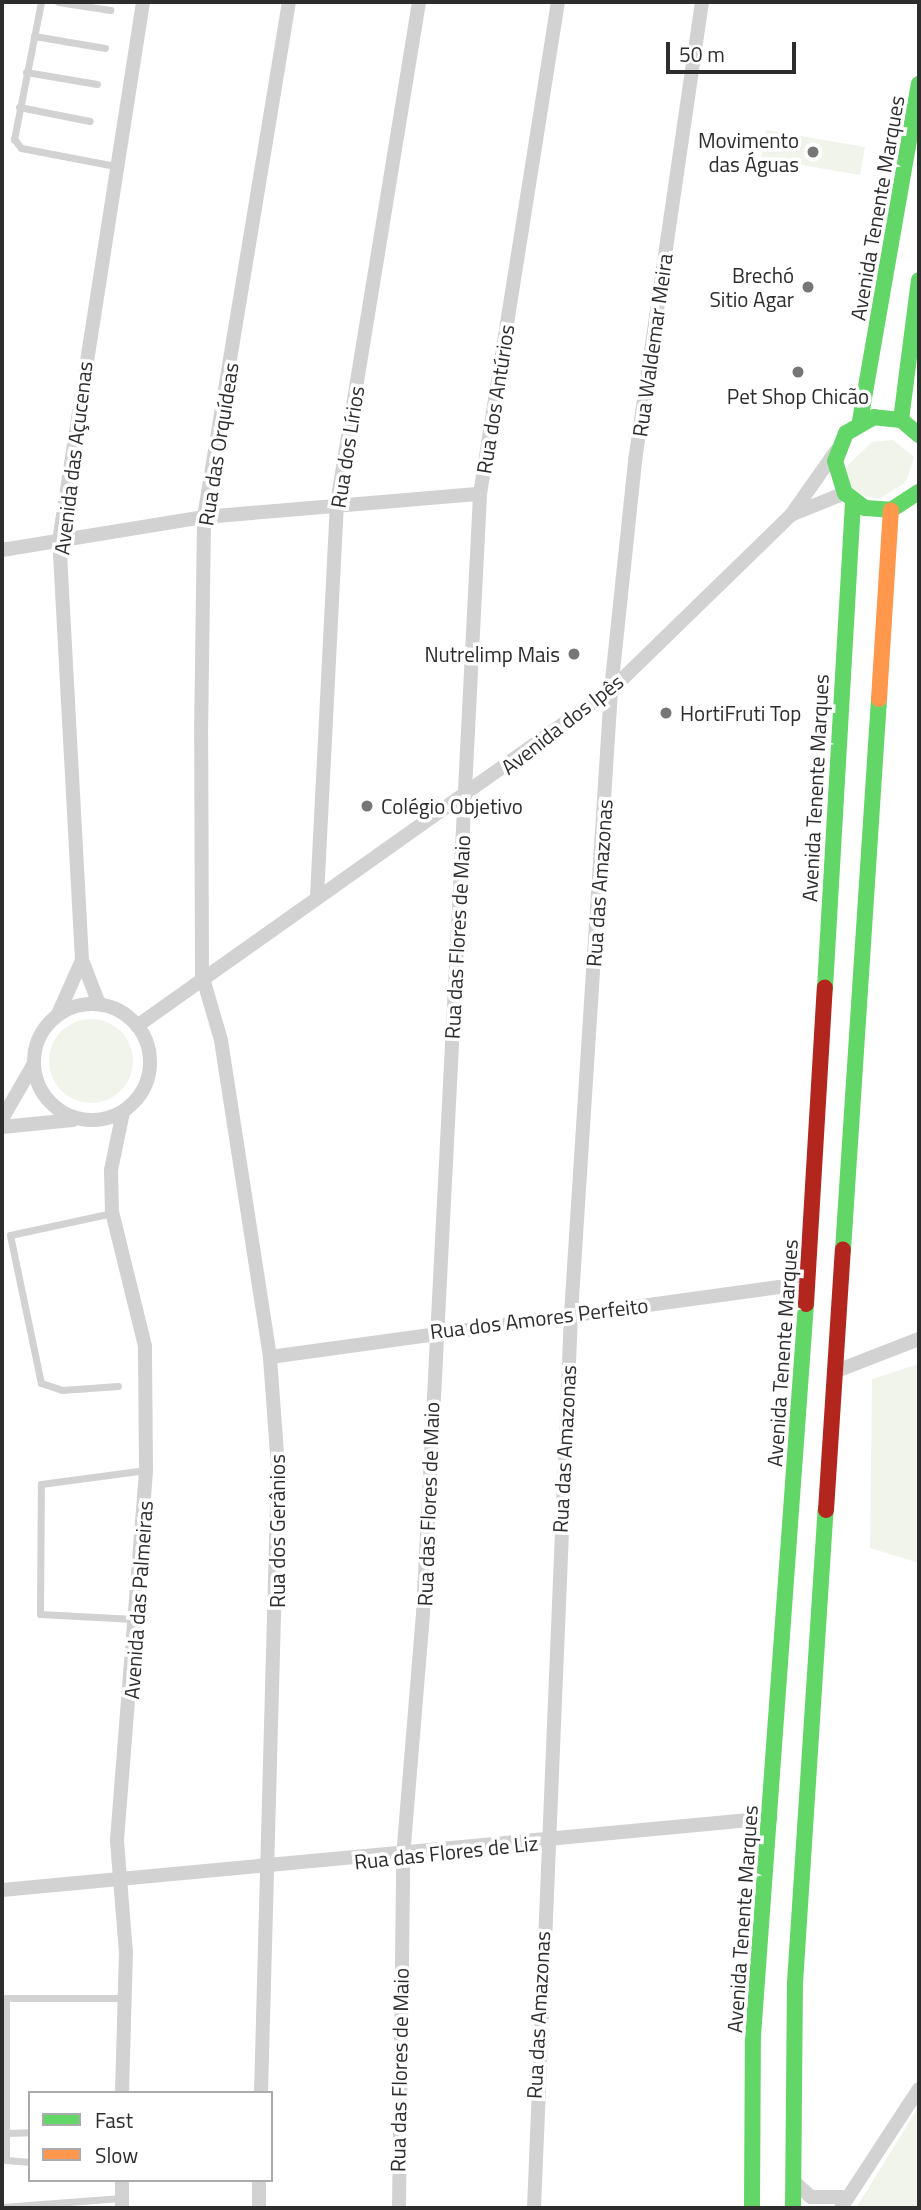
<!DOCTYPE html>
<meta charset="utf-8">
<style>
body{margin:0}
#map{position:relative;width:921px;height:2210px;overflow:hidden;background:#fff;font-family:"Titillium Web",sans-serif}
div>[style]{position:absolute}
.green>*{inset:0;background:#f1f4eb}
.round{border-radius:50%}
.lane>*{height:7px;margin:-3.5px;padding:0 3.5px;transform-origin:3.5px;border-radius:3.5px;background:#d2d2d2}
.street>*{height:14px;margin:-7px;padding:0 7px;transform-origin:7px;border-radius:7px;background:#d2d2d2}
.street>.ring{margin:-7px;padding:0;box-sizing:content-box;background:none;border:14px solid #d2d2d2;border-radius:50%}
.fast>*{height:16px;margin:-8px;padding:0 8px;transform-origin:8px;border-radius:8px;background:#63d668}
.slow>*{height:16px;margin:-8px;padding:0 8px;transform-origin:8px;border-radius:8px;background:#ff974d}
.jam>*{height:16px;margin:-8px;padding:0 8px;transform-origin:8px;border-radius:8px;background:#b3261e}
.dots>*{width:19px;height:19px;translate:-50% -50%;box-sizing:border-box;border:4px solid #fff;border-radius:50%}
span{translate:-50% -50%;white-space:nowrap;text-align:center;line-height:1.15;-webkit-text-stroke:7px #fff;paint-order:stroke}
.poi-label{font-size:21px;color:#2d2d2d}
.right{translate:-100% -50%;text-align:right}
.left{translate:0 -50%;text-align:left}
.street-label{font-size:21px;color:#2d2d2d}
.frame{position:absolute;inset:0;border:4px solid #2d2d2d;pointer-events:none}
.legend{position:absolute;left:28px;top:2091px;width:245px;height:91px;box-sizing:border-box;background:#fff;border:2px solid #ababab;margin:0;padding:9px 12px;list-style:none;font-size:21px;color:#2d2d2d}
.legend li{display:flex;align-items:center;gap:14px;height:35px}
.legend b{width:35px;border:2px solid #ababab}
.scale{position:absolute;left:666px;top:42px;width:130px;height:32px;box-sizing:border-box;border:4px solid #2d2d2d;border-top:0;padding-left:9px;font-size:21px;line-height:24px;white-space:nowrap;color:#2d2d2d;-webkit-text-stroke:5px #fff;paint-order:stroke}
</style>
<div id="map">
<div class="green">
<i style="clip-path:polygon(766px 130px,865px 147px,860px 175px,761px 158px)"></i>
<i style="clip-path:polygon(893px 440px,914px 457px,906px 482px,879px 499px,860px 495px,849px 485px,846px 467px,872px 442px)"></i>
<i class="round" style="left:49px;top:1019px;width:84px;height:84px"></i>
<i style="clip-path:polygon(919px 1364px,919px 1563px,870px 1548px,872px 1379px)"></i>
<i style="clip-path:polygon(919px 2106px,919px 2208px,856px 2208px)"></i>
</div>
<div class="lane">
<i style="left:41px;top:2px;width:140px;rotate:101.1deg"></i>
<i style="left:14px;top:139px;width:11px;rotate:52deg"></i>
<i style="left:21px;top:148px;width:96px;rotate:10.8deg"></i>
<i style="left:58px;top:2px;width:53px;rotate:8.7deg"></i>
<i style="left:34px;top:36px;width:72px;rotate:9.6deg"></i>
<i style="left:26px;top:72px;width:72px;rotate:9.6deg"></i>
<i style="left:19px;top:107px;width:72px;rotate:11.2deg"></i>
<i style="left:112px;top:1213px;width:104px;rotate:167.8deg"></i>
<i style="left:10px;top:1235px;width:151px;rotate:78.2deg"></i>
<i style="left:41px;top:1383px;width:22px;rotate:18deg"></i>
<i style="left:62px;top:1390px;width:56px;rotate:-4.1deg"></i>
<i style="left:134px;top:1619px;width:94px;rotate:-177deg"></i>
<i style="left:40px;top:1614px;width:130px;rotate:-89.6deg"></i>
<i style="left:41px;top:1484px;width:106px;rotate:-7.6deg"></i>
<i style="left:6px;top:2133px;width:24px;rotate:-2deg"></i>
<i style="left:30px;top:2162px;width:24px;rotate:-175deg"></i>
<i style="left:6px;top:2160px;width:162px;rotate:-90deg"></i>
<i style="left:6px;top:1998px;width:118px"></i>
<i style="left:2px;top:2207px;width:120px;rotate:-4.3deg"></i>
</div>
<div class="street">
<i style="left:793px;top:514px;width:56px;rotate:-22deg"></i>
<i style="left:2px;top:550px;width:205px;rotate:-9.3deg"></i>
<i style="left:204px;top:517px;width:277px;rotate:-4.8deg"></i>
<i style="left:317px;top:897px;width:394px;rotate:-87.1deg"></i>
<i style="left:337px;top:504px;width:509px;rotate:-80.72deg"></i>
<i class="ring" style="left:34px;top:1004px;width:102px;height:102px"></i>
<i style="left:99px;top:1004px;width:47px;rotate:-111.1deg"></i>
<i style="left:82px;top:960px;width:420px;rotate:-93.1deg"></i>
<i style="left:59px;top:541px;width:546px;rotate:-81.14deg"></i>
<i style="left:58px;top:1014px;width:59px;rotate:-66deg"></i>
<i style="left:137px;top:1026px;width:581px;rotate:-35.33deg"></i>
<i style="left:611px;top:690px;width:251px;rotate:-44.2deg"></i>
<i style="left:791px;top:515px;width:78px;rotate:-54.9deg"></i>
<i style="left:2px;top:1119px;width:62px;rotate:-60.1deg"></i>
<i style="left:2px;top:1127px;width:71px;rotate:-5.6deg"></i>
<i style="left:270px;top:1357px;width:543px;rotate:-7.83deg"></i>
<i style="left:839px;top:1370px;width:86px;rotate:-21.2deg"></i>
<i style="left:2px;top:1890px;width:772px;rotate:-5.35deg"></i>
<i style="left:122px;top:2093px;width:140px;rotate:-88.4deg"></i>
<i style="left:126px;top:1953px;width:113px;rotate:-94.6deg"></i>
<i style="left:117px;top:1840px;width:371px;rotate:-85.5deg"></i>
<i style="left:146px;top:1470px;width:124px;rotate:-90.5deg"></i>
<i style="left:145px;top:1346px;width:138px;rotate:-103.8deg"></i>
<i style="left:112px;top:1212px;width:42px;rotate:-91.4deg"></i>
<i style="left:111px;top:1170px;width:59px;rotate:-78.3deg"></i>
<i style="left:261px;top:2093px;width:626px;rotate:-88.44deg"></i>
<i style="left:278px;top:1467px;width:110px;rotate:-94.2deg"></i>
<i style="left:270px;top:1357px;width:321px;rotate:-98.8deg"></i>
<i style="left:221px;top:1040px;width:68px;rotate:-106.3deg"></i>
<i style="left:202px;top:975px;width:240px;rotate:-90.2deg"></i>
<i style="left:201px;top:735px;width:218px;rotate:-89.2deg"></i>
<i style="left:204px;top:517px;width:522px;rotate:-80.63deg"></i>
<i style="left:122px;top:2180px;width:28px;rotate:90deg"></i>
<i style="left:793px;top:2181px;width:24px;rotate:42deg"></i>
<i style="left:811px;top:2197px;width:37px"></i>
<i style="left:259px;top:2208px;width:28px;rotate:-90deg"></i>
<i style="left:399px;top:2208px;width:351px;rotate:-89.3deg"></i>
<i style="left:403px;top:1857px;width:245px;rotate:-85.3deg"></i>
<i style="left:423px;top:1613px;width:1120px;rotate:-87.08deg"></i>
<i style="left:480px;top:494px;width:498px;rotate:-81deg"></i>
<i style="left:534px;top:2208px;width:895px;rotate:-87.63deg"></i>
<i style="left:571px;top:1314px;width:625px;rotate:-86.33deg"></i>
<i style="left:611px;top:690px;width:230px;rotate:-84deg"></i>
<i style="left:635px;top:461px;width:464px;rotate:-81.7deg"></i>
<i style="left:841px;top:2208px;width:142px;rotate:-56.8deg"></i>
</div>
<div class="fast">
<i style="left:901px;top:420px;width:141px;rotate:-82.7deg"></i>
<i style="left:860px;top:421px;width:342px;rotate:-80.1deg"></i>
<i style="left:919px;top:435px;width:23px;rotate:-140deg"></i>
<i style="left:901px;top:420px;width:27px;rotate:-174deg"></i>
<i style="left:874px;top:417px;width:32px;rotate:150deg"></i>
<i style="left:846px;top:433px;width:30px;rotate:111deg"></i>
<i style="left:835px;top:461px;width:34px;rotate:73deg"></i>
<i style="left:845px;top:493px;width:25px;rotate:37deg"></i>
<i style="left:865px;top:508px;width:26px;rotate:4deg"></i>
<i style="left:891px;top:510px;width:33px;rotate:-33deg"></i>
<i style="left:825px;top:988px;width:488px;rotate:-86.7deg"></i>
<i style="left:843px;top:1250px;width:552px;rotate:-86.26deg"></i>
<i style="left:752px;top:2208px;width:172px;rotate:-89.7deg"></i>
<i style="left:753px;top:2036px;width:734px;rotate:-85.86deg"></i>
<i style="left:793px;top:2208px;width:225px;rotate:-89.5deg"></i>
<i style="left:795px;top:1983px;width:474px;rotate:-86.3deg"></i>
</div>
<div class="slow">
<i style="left:879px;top:699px;width:189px;rotate:-86.4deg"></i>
</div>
<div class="jam">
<i style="left:806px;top:1304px;width:317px;rotate:-86.6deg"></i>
<i style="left:826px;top:1510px;width:261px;rotate:-86.3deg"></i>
</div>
<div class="dots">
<i style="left:813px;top:152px;background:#767676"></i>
<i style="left:808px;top:287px;background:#767676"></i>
<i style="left:798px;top:372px;background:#767676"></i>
<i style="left:574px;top:654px;background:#767676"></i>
<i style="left:666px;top:713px;background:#767676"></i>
<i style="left:367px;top:806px;background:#767676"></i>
</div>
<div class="poi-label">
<span class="right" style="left:799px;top:152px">Movimento<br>das Águas</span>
<span class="right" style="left:794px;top:287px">Brechó<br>Sitio Agar</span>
<span style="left:798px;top:396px">Pet Shop Chicão</span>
<span class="right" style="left:560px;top:654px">Nutrelimp Mais</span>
<span class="left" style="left:680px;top:713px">HortiFruti Top</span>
<span class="left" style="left:381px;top:806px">Colégio Objetivo</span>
</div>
<div class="street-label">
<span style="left:877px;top:208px;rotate:-80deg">Avenida Tenente Marques</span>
<span style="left:652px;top:345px;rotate:-82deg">Rua Waldemar Meira</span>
<span style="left:495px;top:399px;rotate:-81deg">Rua dos Antúrios</span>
<span style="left:218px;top:444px;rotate:-81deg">Rua das Orquídeas</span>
<span style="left:347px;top:447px;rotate:-81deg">Rua dos Lírios</span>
<span style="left:73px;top:458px;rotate:-83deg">Avenida das Açucenas</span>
<span style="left:562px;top:724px;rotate:-38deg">Avenida dos Ipês</span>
<span style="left:815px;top:788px;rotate:-87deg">Avenida Tenente Marques</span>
<span style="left:599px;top:883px;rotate:-86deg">Rua das Amazonas</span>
<span style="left:457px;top:937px;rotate:-87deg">Rua das Flores de Maio</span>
<span style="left:539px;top:1318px;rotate:-7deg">Rua dos Amores Perfeito</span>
<span style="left:782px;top:1353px;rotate:-86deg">Avenida Tenente Marques</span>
<span style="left:564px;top:1449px;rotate:-87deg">Rua das Amazonas</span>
<span style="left:428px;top:1504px;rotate:-88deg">Rua das Flores de Maio</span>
<span style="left:277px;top:1531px;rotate:-90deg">Rua dos Gerânios</span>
<span style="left:138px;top:1600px;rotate:-86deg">Avenida das Palmeiras</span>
<span style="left:446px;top:1852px;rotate:-6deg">Rua das Flores de Liz</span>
<span style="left:742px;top:1919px;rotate:-86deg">Avenida Tenente Marques</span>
<span style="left:538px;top:2015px;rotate:-87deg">Rua das Amazonas</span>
<span style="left:399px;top:2070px;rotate:-89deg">Rua das Flores de Maio</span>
</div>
<div class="frame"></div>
<ul class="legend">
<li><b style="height:9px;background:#63d668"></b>Fast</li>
<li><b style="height:9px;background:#ff974d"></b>Slow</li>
</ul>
<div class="scale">50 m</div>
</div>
